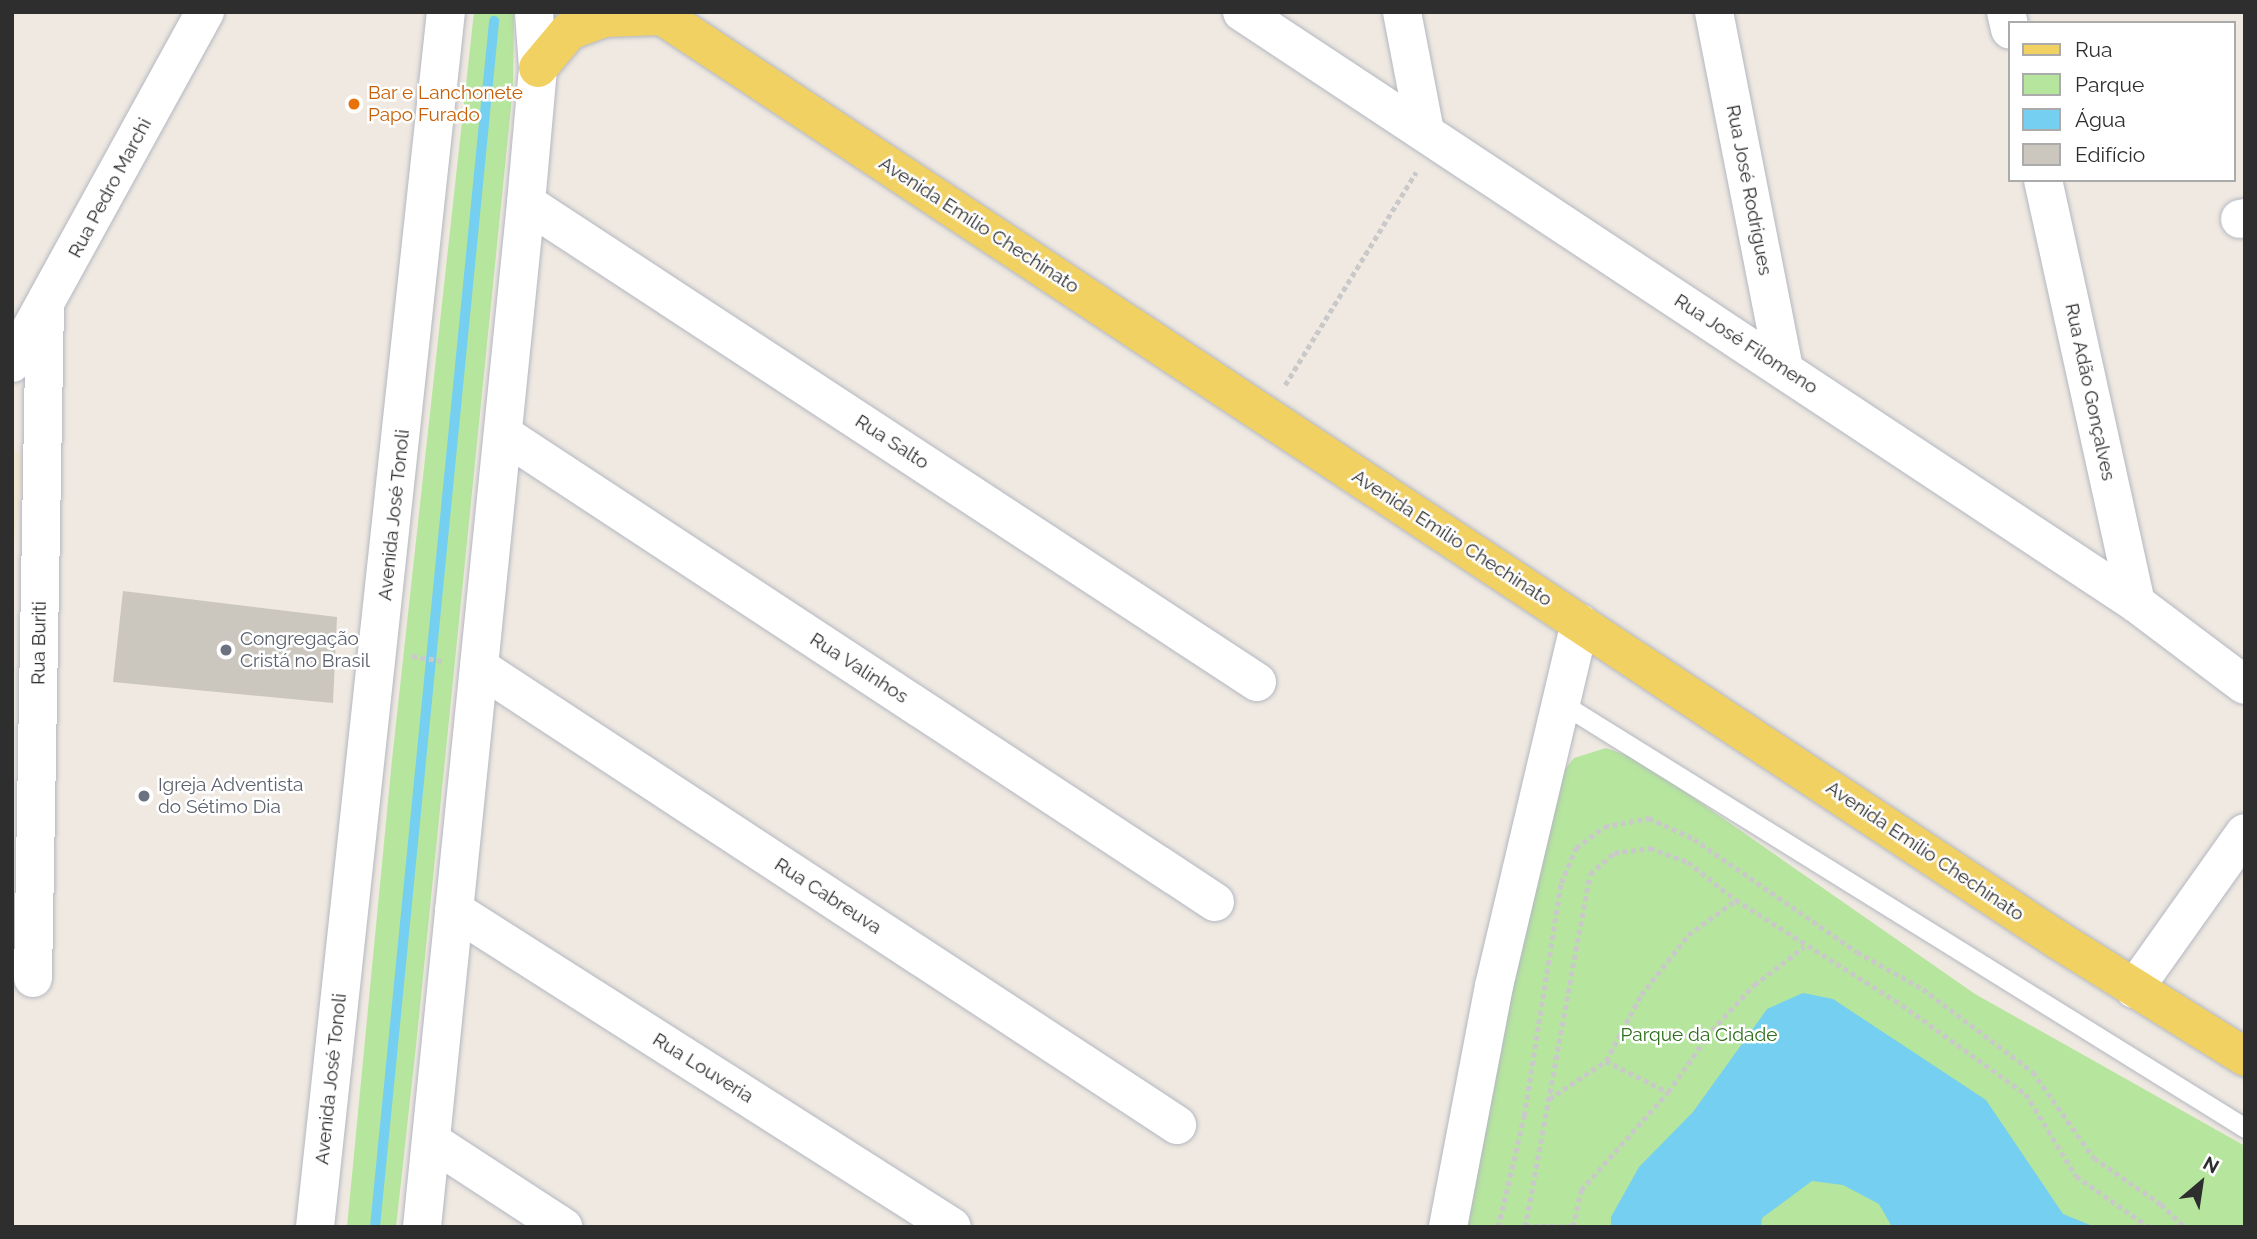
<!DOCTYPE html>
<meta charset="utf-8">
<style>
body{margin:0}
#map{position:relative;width:2257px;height:1239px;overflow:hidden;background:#efe9e1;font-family:Raleway,sans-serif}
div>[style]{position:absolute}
.education>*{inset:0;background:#f0e6d1}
.green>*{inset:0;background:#b6e59e}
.water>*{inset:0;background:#75cff0}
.stream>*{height:10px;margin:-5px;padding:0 5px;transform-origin:5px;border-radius:5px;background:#75cff0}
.building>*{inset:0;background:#cbc7bf}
.path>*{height:4.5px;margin-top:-2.25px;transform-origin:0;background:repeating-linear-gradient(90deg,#c9c9c9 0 5px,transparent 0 8.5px)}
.roads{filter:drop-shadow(0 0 2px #b4b7c1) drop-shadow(0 0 2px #b4b7c1)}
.service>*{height:19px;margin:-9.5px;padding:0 9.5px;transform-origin:9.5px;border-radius:9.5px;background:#fff}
.minor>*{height:38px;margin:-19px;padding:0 19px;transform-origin:19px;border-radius:19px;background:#fff}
.tertiary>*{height:38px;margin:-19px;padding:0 19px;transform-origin:19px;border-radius:19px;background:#fff}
.secondary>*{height:38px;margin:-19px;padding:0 19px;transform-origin:19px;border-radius:19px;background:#fff}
.primary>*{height:38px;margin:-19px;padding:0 19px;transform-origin:19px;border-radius:19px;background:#f2d163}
.dots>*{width:19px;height:19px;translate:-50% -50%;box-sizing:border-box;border:4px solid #fff;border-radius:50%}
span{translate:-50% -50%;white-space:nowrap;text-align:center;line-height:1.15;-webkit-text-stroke:5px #fff;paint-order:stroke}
.food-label{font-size:19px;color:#c56008}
.left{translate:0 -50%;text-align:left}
.street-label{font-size:19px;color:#2e2e2e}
.worship-label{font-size:19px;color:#5b616d}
.park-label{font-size:19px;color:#2c6e1b}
.frame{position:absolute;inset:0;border:14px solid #2e2e2e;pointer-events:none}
.legend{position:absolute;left:2008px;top:21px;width:228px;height:161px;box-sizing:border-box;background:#fff;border:2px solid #ababab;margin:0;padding:9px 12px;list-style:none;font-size:21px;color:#2e2e2e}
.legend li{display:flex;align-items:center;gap:14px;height:35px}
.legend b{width:35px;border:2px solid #ababab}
.north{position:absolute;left:2166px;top:1148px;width:70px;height:70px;-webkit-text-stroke:5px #fff;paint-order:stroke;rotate:29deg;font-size:19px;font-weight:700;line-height:28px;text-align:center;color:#2e2e2e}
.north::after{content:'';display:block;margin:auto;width:24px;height:32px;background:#2e2e2e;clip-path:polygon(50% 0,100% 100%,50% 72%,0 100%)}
</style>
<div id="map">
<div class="education">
<i style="clip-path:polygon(12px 447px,24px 460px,12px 560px)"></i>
</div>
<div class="green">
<i style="clip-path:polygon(474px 12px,514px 12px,513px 87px,416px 1046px,396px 1227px,347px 1227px,392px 760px)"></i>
<i style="clip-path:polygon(1606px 748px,1638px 759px,1975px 994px,2245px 1146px,2245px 1227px,1466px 1227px,1553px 784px,1574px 758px)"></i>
</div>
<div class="water">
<i style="clip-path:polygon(1803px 993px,1833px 999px,1986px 1100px,2063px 1214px,2095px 1227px,1892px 1227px,1879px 1204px,1843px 1185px,1812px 1181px,1762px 1218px,1761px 1227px,1611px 1227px,1611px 1217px,1639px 1167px,1693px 1112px,1767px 1009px)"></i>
</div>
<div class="stream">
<i style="left:375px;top:1227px;width:1212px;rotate:-84.36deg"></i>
</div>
<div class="building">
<i style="clip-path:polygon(123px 591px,337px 617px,333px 703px,113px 682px)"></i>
</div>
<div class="path">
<i style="left:1285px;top:385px;width:250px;rotate:-58.4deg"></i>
<i style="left:412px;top:656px;width:32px;rotate:9deg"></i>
<i style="left:1606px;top:1061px;width:69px;rotate:26.6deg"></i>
<i style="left:1549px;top:1099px;width:69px;rotate:-33.7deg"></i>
<i style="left:1606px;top:1061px;width:75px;rotate:-62.1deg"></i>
<i style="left:1641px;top:995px;width:76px;rotate:-51.9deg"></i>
<i style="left:1688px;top:935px;width:59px;rotate:-36.1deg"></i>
<i style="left:1525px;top:1226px;width:48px"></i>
<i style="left:1498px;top:1227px;width:114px;rotate:-76.8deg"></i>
<i style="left:1524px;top:1116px;width:236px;rotate:-81deg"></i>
<i style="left:1561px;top:883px;width:38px;rotate:-67deg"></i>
<i style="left:1576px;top:848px;width:35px;rotate:-37deg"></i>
<i style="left:1604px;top:827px;width:46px;rotate:-11.3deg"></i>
<i style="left:1649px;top:818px;width:50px;rotate:25deg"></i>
<i style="left:1694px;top:839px;width:198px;rotate:34.7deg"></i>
<i style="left:1857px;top:952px;width:76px;rotate:29.3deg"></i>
<i style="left:1923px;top:989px;width:138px;rotate:37deg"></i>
<i style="left:2033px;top:1072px;width:105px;rotate:54.7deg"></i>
<i style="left:2094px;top:1158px;width:81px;rotate:34.5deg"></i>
<i style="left:2161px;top:1204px;width:33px;rotate:44deg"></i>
<i style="left:1525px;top:1227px;width:359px;rotate:-79.6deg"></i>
<i style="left:1590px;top:874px;width:32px;rotate:-41deg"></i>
<i style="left:1614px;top:853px;width:36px;rotate:-8deg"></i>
<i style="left:1650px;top:848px;width:40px;rotate:20.2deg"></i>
<i style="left:1688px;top:862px;width:61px;rotate:38.4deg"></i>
<i style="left:1736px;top:900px;width:196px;rotate:32.3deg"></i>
<i style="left:1902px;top:1005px;width:153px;rotate:35.7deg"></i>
<i style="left:2026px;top:1094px;width:96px;rotate:58.6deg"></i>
<i style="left:2076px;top:1176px;width:89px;rotate:34.9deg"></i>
<i style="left:1573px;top:1227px;width:38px;rotate:-78deg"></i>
<i style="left:1581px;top:1190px;width:131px;rotate:-48.4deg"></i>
<i style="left:1668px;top:1092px;width:76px;rotate:-54.6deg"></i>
<i style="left:1712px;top:1030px;width:62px;rotate:-47deg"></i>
<i style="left:1754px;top:985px;width:63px;rotate:-37.2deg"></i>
</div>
<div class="roads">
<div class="service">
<i style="left:1558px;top:701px;width:809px;rotate:31.86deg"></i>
</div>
<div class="minor">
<i style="left:1242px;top:12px;width:1072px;rotate:33.47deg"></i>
<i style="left:2136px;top:603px;width:136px;rotate:37deg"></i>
<i style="left:1402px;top:12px;width:122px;rotate:79.1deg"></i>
<i style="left:1714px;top:12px;width:364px;rotate:78.9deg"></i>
<i style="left:2006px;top:12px;width:18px;rotate:77deg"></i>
<i style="left:2043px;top:180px;width:433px;rotate:77.6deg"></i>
<i style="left:526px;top:203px;width:874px;rotate:33.24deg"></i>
<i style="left:2240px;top:219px;width:5px;rotate:-11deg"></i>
<i style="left:12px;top:363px;width:401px;rotate:-61.2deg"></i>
<i style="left:503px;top:434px;width:852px;rotate:33.32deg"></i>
<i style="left:479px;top:667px;width:835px;rotate:33.27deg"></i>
<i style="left:454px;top:910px;width:590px;rotate:32.48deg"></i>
<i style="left:33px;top:978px;width:671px;rotate:-88.98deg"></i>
<i style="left:2134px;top:989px;width:191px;rotate:-54.6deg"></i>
<i style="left:431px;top:1141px;width:158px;rotate:33.1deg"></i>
</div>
<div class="tertiary">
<i style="left:1448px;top:1227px;width:245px;rotate:-79.2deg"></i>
<i style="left:1494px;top:986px;width:373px;rotate:-76.7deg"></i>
</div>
<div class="secondary">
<i style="left:315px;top:1227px;width:1222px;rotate:-83.85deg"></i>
<i style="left:422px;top:1227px;width:1029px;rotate:-84.2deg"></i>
<i style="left:526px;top:203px;width:136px;rotate:-84.9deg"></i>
<i style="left:538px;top:68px;width:56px;rotate:-94.1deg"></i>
</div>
<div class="primary">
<i style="left:656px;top:12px;width:1681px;rotate:33.5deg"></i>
<i style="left:2058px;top:940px;width:221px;rotate:32deg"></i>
<i style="left:538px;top:68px;width:48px;rotate:-50deg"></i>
<i style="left:569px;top:31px;width:38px;rotate:-20deg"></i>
<i style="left:605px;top:18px;width:56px;rotate:-2deg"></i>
</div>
</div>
<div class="dots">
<i style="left:354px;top:104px;background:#e8710a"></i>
<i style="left:226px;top:650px;background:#6b7280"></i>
<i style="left:144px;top:796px;background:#6b7280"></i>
</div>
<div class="food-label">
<span class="left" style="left:368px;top:104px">Bar e Lanchonete<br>Papo Furado</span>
</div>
<div class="street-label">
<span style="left:110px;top:188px;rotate:-62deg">Rua Pedro Marchi</span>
<span style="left:1749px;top:190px;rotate:79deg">Rua José Rodrigues</span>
<span style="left:979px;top:225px;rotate:33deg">Avenida Emílio Chechinato</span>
<span style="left:1746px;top:344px;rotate:33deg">Rua José Filomeno</span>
<span style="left:2090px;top:392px;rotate:78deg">Rua Adão Gonçalves</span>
<span style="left:892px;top:442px;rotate:33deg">Rua Salto</span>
<span style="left:394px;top:515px;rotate:-84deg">Avenida José Tonoli</span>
<span style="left:1452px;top:538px;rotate:33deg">Avenida Emílio Chechinato</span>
<span style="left:39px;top:643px;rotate:-89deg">Rua Buriti</span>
<span style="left:859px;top:668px;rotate:33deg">Rua Valinhos</span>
<span style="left:1925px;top:851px;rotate:34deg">Avenida Emílio Chechinato</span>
<span style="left:828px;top:896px;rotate:33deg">Rua Cabreuva</span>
<span style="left:703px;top:1068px;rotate:32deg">Rua Louveria</span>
<span style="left:331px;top:1079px;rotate:-84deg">Avenida José Tonoli</span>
</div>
<div class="worship-label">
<span class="left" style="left:240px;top:650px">Congregação<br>Cristá no Brasil</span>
<span class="left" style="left:158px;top:796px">Igreja Adventista<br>do Sétimo Dia</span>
</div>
<div class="park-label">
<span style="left:1699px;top:1035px">Parque da Cidade</span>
</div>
<div class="frame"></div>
<ul class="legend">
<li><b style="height:9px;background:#f2d163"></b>Rua</li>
<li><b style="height:19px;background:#b6e59e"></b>Parque</li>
<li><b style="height:19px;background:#75cff0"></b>Água</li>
<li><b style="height:19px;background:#cbc7bf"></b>Edifício</li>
</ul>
<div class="north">N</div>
</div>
